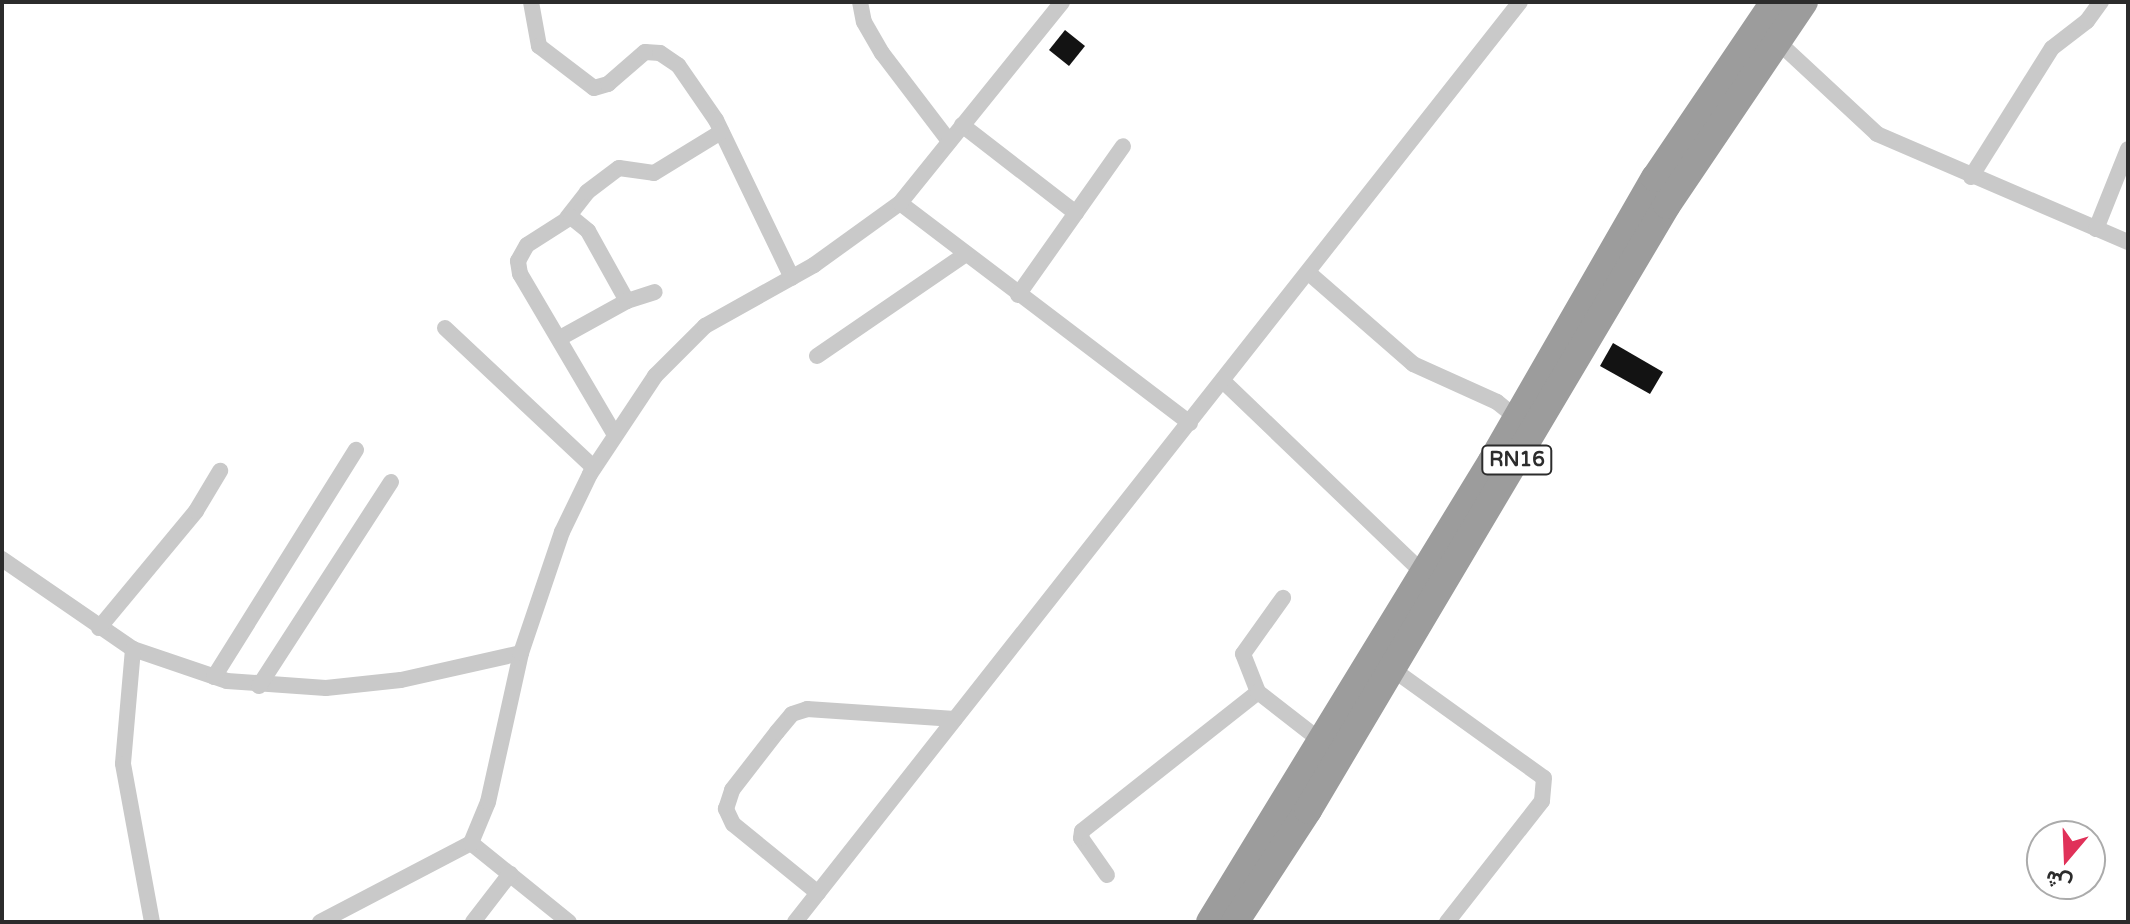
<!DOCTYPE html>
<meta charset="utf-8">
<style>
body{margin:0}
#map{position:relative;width:2130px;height:924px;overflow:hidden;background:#fff;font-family:"Varela Round",Vazirmatn,sans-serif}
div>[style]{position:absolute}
.building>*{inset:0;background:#131313}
.minor>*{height:16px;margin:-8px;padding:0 8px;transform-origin:8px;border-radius:8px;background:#c9c9c9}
.trunk>*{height:28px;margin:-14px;padding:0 14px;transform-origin:14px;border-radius:14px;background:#9c9c9c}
span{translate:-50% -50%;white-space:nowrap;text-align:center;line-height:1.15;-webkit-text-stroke:8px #fff;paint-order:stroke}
.shield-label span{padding:2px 6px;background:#fff;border:2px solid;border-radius:6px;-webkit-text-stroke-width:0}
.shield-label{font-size:20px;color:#2c2c2c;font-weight:700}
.frame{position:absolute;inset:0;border:4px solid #2c2c2c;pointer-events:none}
.north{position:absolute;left:2026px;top:820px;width:80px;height:80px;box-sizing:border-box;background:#fff;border:2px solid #ababab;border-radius:50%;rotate:199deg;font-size:22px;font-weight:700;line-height:32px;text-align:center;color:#2c2c2c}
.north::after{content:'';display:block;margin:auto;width:28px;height:36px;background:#e03159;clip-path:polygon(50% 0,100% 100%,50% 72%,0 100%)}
</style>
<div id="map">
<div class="building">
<i style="clip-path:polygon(1065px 30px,1085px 46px,1069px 66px,1049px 50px)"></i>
<i style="clip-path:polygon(1613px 343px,1663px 372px,1650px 394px,1600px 366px)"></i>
</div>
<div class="minor">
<i style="left:531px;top:2px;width:45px;rotate:79.7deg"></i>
<i style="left:539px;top:46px;width:69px;rotate:37.4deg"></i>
<i style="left:594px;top:88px;width:15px;rotate:-16deg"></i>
<i style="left:608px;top:84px;width:49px;rotate:-40.9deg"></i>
<i style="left:645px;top:52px;width:15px;rotate:4deg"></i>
<i style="left:660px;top:53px;width:22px;rotate:34deg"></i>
<i style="left:678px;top:65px;width:67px;rotate:55.4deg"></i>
<i style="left:716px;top:120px;width:175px;rotate:64.3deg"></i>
<i style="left:860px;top:2px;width:20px;rotate:79deg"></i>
<i style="left:864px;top:22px;width:36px;rotate:60deg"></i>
<i style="left:882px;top:53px;width:111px;rotate:52.7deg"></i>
<i style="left:1776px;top:40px;width:138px;rotate:42.9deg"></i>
<i style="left:1877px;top:134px;width:273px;rotate:23.3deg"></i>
<i style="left:962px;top:125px;width:144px;rotate:37.7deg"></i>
<i style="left:1971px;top:177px;width:152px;rotate:-57.9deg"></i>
<i style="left:2052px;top:48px;width:44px;rotate:-37.6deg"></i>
<i style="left:2087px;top:21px;width:24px;rotate:-54deg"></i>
<i style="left:900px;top:203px;width:364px;rotate:37.2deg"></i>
<i style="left:567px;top:218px;width:33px;rotate:-52deg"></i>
<i style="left:587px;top:192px;width:40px;rotate:-37deg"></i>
<i style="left:619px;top:168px;width:35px;rotate:8deg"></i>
<i style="left:654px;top:173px;width:79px;rotate:-31.5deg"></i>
<i style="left:2096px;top:229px;width:86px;rotate:-68.2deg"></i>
<i style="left:1310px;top:274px;width:137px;rotate:41.1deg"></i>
<i style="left:1413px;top:364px;width:92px;rotate:24.3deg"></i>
<i style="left:1497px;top:402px;width:26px;rotate:39deg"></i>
<i style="left:1018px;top:295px;width:182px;rotate:-54.8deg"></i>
<i style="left:445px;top:328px;width:204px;rotate:43.2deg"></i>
<i style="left:560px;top:338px;width:77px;rotate:-28.9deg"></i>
<i style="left:817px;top:356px;width:181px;rotate:-34.4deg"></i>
<i style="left:1224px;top:382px;width:274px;rotate:43.8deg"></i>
<i style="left:615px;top:435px;width:187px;rotate:-120.5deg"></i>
<i style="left:520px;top:274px;width:13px;rotate:-99deg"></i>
<i style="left:518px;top:261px;width:18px;rotate:-61deg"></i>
<i style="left:527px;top:245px;width:52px;rotate:-32.5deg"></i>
<i style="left:571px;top:217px;width:22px;rotate:39deg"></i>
<i style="left:588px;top:231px;width:80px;rotate:60.9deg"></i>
<i style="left:627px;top:301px;width:29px;rotate:-18deg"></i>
<i style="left:2px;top:559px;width:159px;rotate:34.5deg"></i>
<i style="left:133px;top:649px;width:99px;rotate:18.8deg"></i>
<i style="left:227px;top:681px;width:99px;rotate:4deg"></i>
<i style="left:326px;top:688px;width:75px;rotate:-6.1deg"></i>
<i style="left:401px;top:680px;width:123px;rotate:-12.7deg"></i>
<i style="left:99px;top:628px;width:152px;rotate:-50.3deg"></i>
<i style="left:196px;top:511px;width:47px;rotate:-59deg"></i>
<i style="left:133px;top:649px;width:115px;rotate:95deg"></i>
<i style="left:123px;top:764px;width:161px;rotate:79.6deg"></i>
<i style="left:1391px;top:668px;width:188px;rotate:35.7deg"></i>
<i style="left:1544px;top:778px;width:23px;rotate:95deg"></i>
<i style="left:1542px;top:801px;width:154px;rotate:128.1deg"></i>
<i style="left:214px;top:677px;width:268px;rotate:-58deg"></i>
<i style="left:259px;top:686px;width:243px;rotate:-57.1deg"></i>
<i style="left:1258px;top:692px;width:41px;rotate:-111.5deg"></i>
<i style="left:1243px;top:654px;width:69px;rotate:-54.5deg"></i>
<i style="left:471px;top:843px;width:126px;rotate:38.9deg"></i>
<i style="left:1107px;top:875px;width:45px;rotate:-125.1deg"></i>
<i style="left:1081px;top:838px;width:7px;rotate:-82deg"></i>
<i style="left:1082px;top:831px;width:224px;rotate:-38.3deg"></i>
<i style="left:1258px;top:692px;width:80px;rotate:37.9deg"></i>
<i style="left:818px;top:893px;width:109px;rotate:-140.9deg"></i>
<i style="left:733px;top:824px;width:17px;rotate:-115deg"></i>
<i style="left:726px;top:809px;width:20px;rotate:-72deg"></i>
<i style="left:732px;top:790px;width:73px;rotate:-52.2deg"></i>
<i style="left:777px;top:732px;width:23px;rotate:-50deg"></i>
<i style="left:792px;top:714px;width:16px;rotate:-18deg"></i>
<i style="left:807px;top:709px;width:148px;rotate:3.9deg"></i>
<i style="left:320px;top:922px;width:170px;rotate:-27.6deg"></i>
<i style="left:471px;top:843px;width:44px;rotate:-67.5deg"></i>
<i style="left:488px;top:802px;width:153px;rotate:-77.5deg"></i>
<i style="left:521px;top:653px;width:128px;rotate:-71.3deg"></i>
<i style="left:562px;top:532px;width:64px;rotate:-64.2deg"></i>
<i style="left:590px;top:474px;width:118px;rotate:-56.4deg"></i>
<i style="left:655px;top:376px;width:71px;rotate:-45deg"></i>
<i style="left:705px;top:326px;width:125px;rotate:-29.2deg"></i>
<i style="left:814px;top:265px;width:106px;rotate:-35.8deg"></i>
<i style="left:900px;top:203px;width:258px;rotate:-51.1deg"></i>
<i style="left:473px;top:922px;width:61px;rotate:-52.4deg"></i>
<i style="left:795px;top:922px;width:1171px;rotate:-51.76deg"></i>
</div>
<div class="trunk">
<i style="left:1210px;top:922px;width:540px;rotate:-58.55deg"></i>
<i style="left:1492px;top:461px;width:327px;rotate:-60.1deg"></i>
<i style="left:1655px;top:178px;width:212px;rotate:-55.9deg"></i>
<i style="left:1235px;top:922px;width:134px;rotate:-56.9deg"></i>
<i style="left:1308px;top:810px;width:703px;rotate:-59.32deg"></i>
<i style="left:1667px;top:205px;width:245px;rotate:-56deg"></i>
</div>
<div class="shield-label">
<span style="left:1517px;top:460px">RN16</span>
</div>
<div class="frame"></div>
<div class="north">ش</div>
</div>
